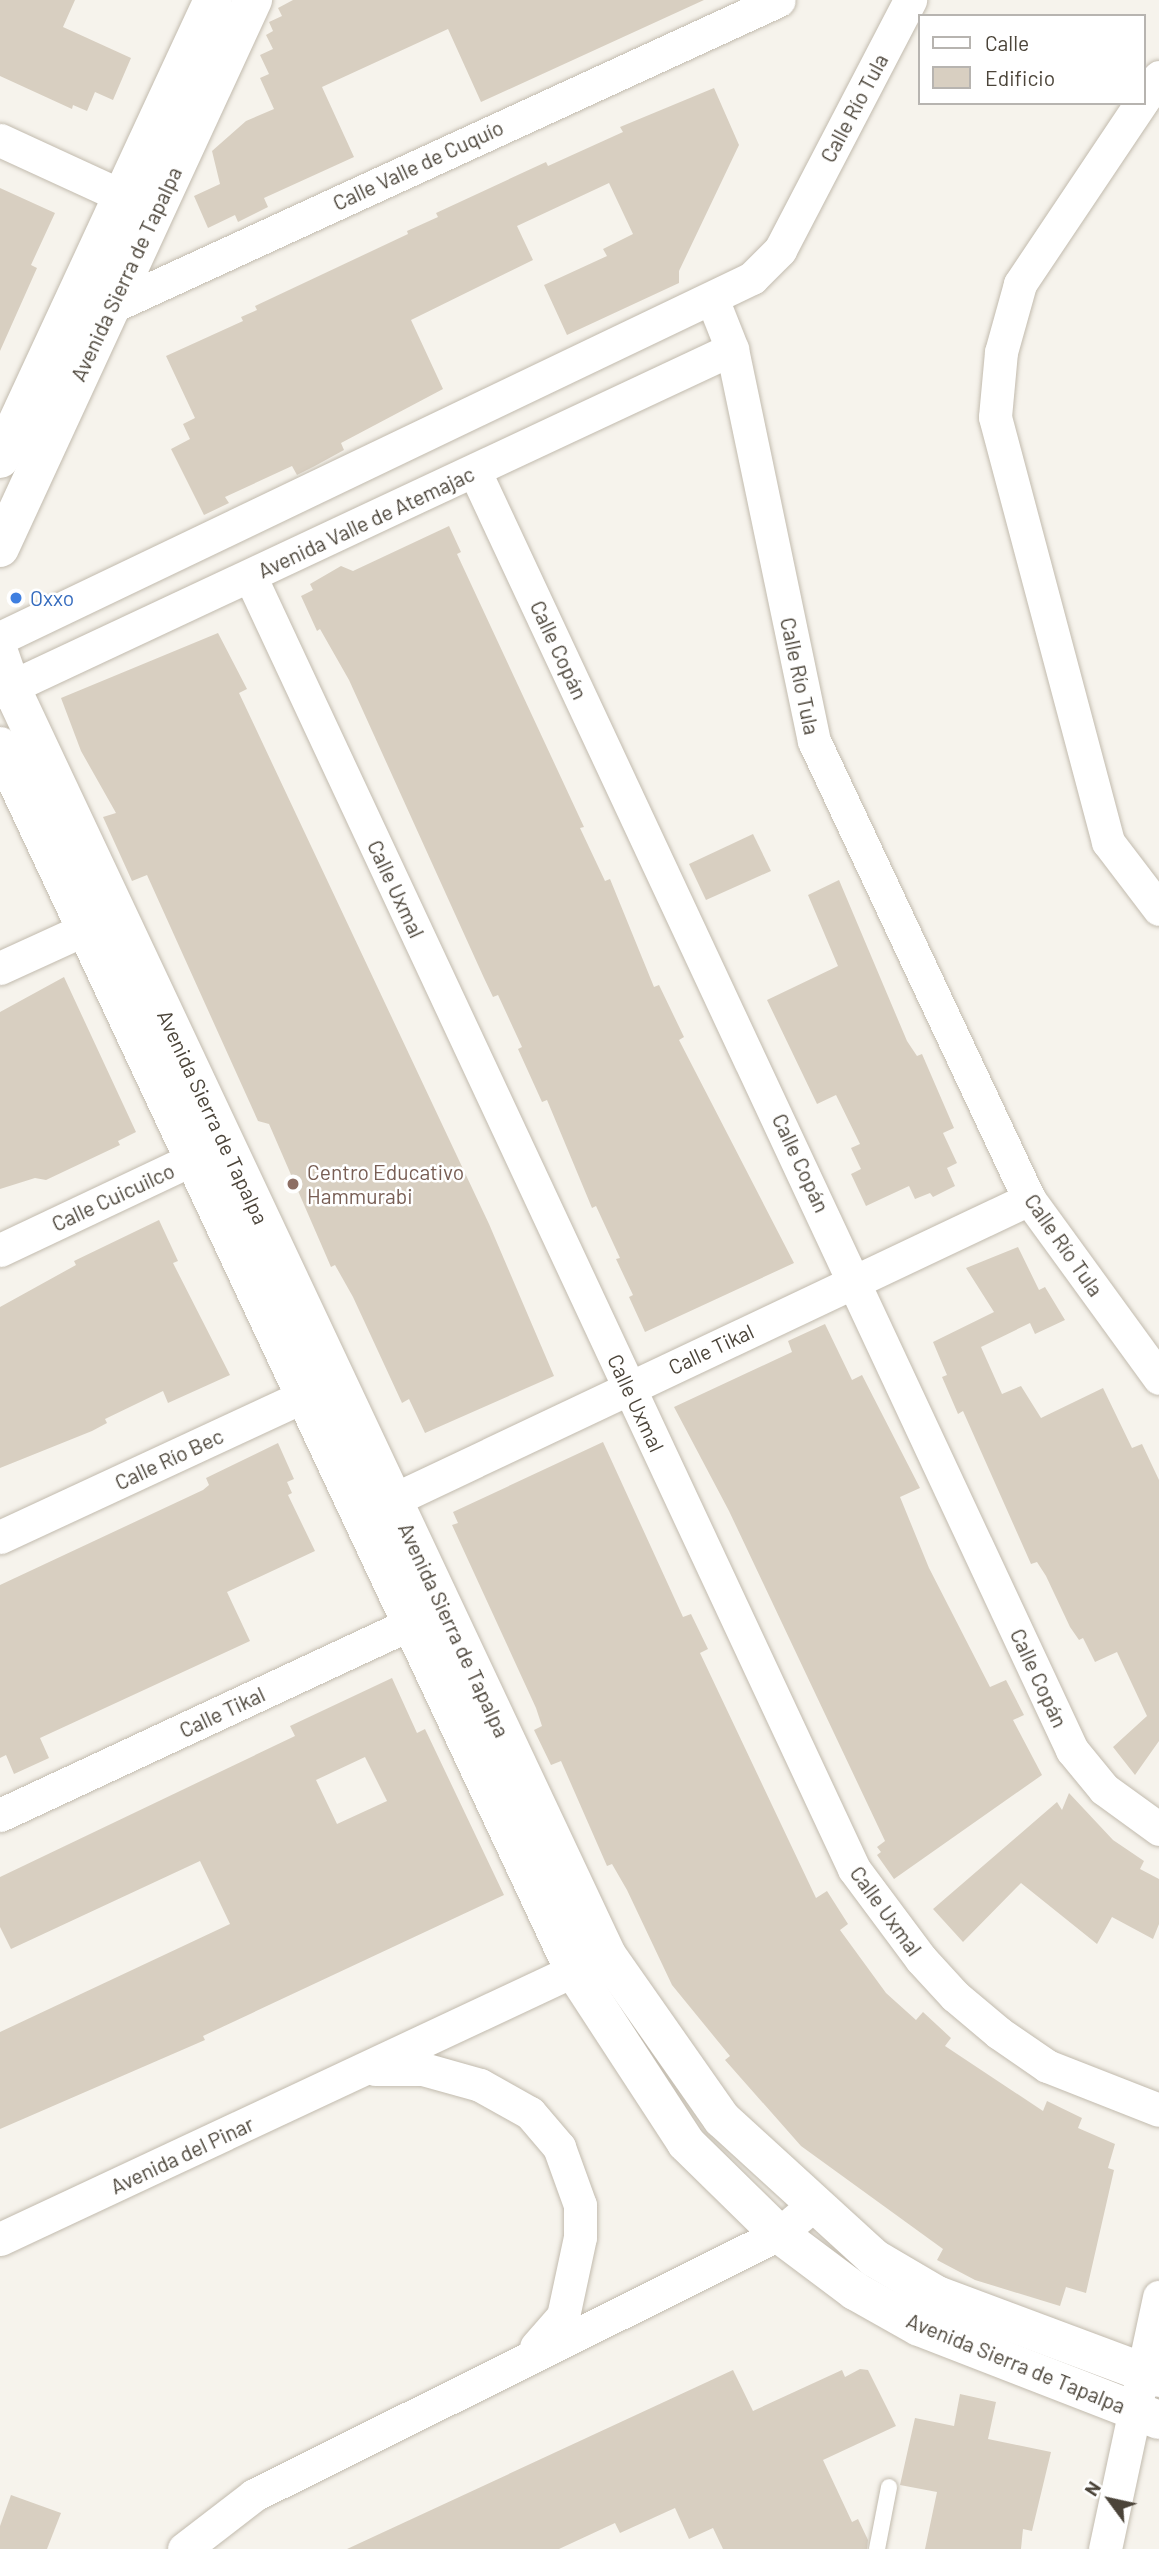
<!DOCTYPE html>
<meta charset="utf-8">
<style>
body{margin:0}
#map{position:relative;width:1159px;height:2549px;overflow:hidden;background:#f6f3ec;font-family:Barlow,sans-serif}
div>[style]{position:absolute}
.building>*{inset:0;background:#d8cfc1}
.roads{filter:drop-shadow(0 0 2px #c2bbae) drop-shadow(0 0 2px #c2bbae)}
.service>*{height:16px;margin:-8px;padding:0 8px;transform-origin:8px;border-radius:8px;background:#fff}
.minor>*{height:33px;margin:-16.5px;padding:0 16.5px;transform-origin:16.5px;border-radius:16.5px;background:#fff}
.tertiary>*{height:38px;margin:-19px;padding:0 19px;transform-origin:19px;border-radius:19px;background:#fff}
.dots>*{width:19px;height:19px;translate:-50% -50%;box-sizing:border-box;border:4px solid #fff;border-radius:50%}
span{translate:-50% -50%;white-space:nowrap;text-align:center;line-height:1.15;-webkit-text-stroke:5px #fff;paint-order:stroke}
.street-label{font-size:21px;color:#4b4439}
.shop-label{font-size:21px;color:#366cbe}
.left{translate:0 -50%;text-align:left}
.education-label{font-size:21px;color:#785e54}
.legend{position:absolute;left:918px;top:14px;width:228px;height:91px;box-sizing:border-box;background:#fff;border:2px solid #b7b4b0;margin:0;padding:9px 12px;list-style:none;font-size:21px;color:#4b4439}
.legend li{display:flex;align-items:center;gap:14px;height:35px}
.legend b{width:35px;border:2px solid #b7b4b0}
.north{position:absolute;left:1075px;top:2465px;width:70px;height:70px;-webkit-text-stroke:5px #fff;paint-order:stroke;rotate:303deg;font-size:19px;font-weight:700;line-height:28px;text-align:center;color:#4b4439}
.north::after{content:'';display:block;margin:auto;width:24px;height:32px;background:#4b4439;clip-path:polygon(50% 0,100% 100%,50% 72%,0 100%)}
</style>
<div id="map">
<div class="building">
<i style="clip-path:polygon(0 0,75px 0,63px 27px,131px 58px,113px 100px,95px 92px,87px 111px,73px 105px,72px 109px,0 76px)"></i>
<i style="clip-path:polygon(293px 0,704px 0,481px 102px,448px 29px,322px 87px,354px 157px,264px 198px,268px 207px,238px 222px,235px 215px,208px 228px,194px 196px,220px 184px,212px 151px,246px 121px,274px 109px,260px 78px,269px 74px,260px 55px,273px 49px,266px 35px,273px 31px,269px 22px,282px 16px,278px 8px)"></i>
<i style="clip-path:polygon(714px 88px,739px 145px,679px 271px,679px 283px,567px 335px,544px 285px,607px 256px,603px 249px,633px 234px,609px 183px,517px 226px,533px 260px,411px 320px,443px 389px,341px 443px,344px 450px,313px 467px,297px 475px,292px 466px,225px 497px,229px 503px,204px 515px,171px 449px,190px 439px,183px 424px,195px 418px,166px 356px,243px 321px,241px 317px,257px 310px,255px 306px,408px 234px,407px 231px,438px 217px,436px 213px,546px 162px,548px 166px,623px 132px,620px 127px)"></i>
<i style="clip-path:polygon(0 188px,55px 213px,31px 265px,37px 268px,0 351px)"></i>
<i style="clip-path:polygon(449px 526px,461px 552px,457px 554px,584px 827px,580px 828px,605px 881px,610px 879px,654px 987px,659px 985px,684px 1037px,679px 1040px,794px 1263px,645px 1332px,629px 1297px,633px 1295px,616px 1259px,620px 1258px,596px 1206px,592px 1208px,547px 1100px,542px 1102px,518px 1049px,522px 1047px,498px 995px,493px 997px,484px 978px,349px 680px,320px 629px,317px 631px,301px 596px,313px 590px,310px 584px,341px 566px,353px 571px)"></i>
<i style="clip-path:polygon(218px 633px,247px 689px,239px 693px,489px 1224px,554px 1376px,425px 1433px,409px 1399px,402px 1403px,353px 1297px,335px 1265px,331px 1267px,269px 1124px,258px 1121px,147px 875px,132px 881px,103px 817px,116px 813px,81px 751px,61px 698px)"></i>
<i style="clip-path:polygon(753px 834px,771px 871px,706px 900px,689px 864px)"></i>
<i style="clip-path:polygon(839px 880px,907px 1041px,917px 1056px,922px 1054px,954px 1128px,943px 1133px,957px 1163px,947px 1168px,955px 1186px,933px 1197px,930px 1193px,915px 1199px,909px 1186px,866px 1206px,851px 1174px,861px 1169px,851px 1148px,860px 1144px,836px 1095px,817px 1104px,767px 1000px,838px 966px,808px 895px)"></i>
<i style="clip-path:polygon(64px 977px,136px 1132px,118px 1141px,120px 1145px,46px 1180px,35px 1178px,0 1189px,0 1012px)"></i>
<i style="clip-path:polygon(159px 1220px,178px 1261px,173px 1263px,230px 1375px,168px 1403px,163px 1391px,105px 1419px,107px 1423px,92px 1431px,0 1468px,0 1307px,76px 1265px,74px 1261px)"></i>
<i style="clip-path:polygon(1018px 1247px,1039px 1290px,1045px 1287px,1065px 1320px,1035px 1334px,1030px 1323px,981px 1347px,1002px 1394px,1021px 1386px,1041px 1418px,1103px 1388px,1132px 1448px,1142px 1444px,1159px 1480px,1159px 1741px,1135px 1775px,1113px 1747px,1147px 1716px,1117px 1652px,1095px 1662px,1083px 1638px,1079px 1640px,1070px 1627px,1046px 1576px,1037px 1562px,1031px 1564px,963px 1411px,958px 1414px,942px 1377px,947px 1375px,933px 1342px,994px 1312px,966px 1268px)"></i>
<i style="clip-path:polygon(825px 1324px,852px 1380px,862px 1375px,920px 1488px,900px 1497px,929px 1568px,990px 1687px,1006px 1680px,1024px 1715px,1013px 1720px,1042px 1775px,894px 1879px,877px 1855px,881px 1852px,877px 1847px,885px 1841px,729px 1511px,674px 1407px,792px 1352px,788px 1341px)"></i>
<i style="clip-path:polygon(603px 1442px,683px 1617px,691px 1614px,708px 1649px,700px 1653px,816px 1898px,827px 1891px,848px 1924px,840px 1930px,886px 1993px,916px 2020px,923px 2012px,951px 2038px,945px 2046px,1043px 2111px,1047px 2101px,1082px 2118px,1078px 2128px,1115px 2144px,1108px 2168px,1114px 2170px,1086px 2293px,1066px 2287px,1060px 2306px,975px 2280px,937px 2260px,943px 2249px,801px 2146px,725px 2060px,730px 2056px,672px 1985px,627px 1890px,612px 1864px,607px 1866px,561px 1761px,551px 1765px,534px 1730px,542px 1726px,536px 1708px,452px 1525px,458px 1523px,453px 1512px)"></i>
<i style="clip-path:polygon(278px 1443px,294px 1479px,287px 1482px,292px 1493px,288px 1495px,315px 1551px,227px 1592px,250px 1641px,40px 1738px,49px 1758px,14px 1774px,6px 1755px,0 1758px,0 1585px,203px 1490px,209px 1485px,206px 1478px)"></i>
<i style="clip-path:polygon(evenodd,392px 1678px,417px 1733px,425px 1729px,504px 1895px,203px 2036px,205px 2040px,0 2129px,0 2032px,230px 1924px,200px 1861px,11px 1949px,0 1927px,0 1877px,295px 1736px,290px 1726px,392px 1678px,365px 1757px,387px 1801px,337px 1824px,316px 1780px,365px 1757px)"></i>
<i style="clip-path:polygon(1069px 1793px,1113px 1840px,1144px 1861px,1140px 1869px,1159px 1879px,1159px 1924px,1153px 1939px,1112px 1917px,1097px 1944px,1021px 1883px,963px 1942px,933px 1909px,1057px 1802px,1062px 1810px)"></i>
<i style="clip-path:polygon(860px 2369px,868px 2370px,896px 2426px,823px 2460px,852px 2522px,858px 2519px,868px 2540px,867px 2549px,723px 2549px,713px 2528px,689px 2539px,675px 2508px,620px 2533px,615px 2523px,559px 2549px,347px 2549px,733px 2370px,753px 2411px,842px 2370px,845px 2377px)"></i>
<i style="clip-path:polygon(960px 2394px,996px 2402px,988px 2439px,1051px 2452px,1032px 2531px,1023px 2529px,1021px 2549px,925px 2549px,937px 2492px,900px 2485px,915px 2418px,954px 2426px)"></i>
<i style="clip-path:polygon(11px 2495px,61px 2513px,47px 2549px,0 2549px,0 2526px)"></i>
</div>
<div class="roads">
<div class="service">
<i style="left:877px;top:2549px;width:63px;rotate:-79deg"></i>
</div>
<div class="minor">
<i style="left:1143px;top:100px;width:28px;rotate:-55deg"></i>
<i style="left:1141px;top:103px;width:218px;rotate:123.8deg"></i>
<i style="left:1020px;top:284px;width:71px;rotate:105.6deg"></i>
<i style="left:1001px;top:352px;width:65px;rotate:95.3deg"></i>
<i style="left:995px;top:417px;width:440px;rotate:75.1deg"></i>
<i style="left:1108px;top:842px;width:84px;rotate:52.7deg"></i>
<i style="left:0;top:140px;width:136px;rotate:24.7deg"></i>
<i style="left:713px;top:301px;width:52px;rotate:68.4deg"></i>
<i style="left:732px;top:349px;width:400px;rotate:78.2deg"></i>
<i style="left:814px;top:741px;width:506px;rotate:64.85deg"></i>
<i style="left:1029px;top:1199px;width:221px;rotate:54deg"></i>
<i style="left:98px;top:313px;width:749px;rotate:-24.68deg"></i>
<i style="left:475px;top:472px;width:1411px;rotate:64.96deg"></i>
<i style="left:1072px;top:1750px;width:50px;rotate:50.6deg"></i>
<i style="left:1104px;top:1789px;width:68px;rotate:36deg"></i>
<i style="left:250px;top:576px;width:1427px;rotate:64.96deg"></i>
<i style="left:854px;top:1869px;width:112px;rotate:53.3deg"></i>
<i style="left:921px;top:1959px;width:50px;rotate:47.4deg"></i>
<i style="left:955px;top:1996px;width:57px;rotate:40.1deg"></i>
<i style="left:999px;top:2033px;width:58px;rotate:34.5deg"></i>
<i style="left:1047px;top:2066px;width:120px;rotate:21.4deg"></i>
<i style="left:0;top:638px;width:834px;rotate:-25.58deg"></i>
<i style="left:752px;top:278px;width:40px;rotate:-45deg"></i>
<i style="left:780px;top:250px;width:282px;rotate:-62.5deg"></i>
<i style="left:0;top:692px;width:808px;rotate:-25.11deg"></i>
<i style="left:0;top:968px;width:120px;rotate:-24.6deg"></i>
<i style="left:0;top:1250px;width:239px;rotate:-25.3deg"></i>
<i style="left:393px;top:1500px;width:704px;rotate:-25.33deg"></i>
<i style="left:0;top:1537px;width:363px;rotate:-24.9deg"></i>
<i style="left:0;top:1815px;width:481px;rotate:-25deg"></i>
<i style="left:375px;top:2069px;width:48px"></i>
<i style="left:423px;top:2069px;width:59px;rotate:15.7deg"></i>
<i style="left:480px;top:2085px;width:57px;rotate:29.2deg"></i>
<i style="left:530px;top:2113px;width:45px;rotate:49.5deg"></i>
<i style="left:559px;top:2147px;width:62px;rotate:70.1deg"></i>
<i style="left:580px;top:2205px;width:32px;rotate:90deg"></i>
<i style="left:580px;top:2237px;width:81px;rotate:102.1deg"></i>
<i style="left:563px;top:2316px;width:41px;rotate:131.1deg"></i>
<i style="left:0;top:2239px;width:660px;rotate:-25.09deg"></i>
<i style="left:184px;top:2549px;width:88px;rotate:-37.6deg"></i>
<i style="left:254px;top:2495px;width:586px;rotate:-26.43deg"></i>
<i style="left:779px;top:2234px;width:43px;rotate:-40.3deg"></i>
<i style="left:1105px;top:2549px;width:258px;rotate:-77.9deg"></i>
</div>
<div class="tertiary">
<i style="left:0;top:459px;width:506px;rotate:-65.11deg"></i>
<i style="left:0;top:548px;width:604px;rotate:-65.22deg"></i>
<i style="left:0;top:655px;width:34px;rotate:71deg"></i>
<i style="left:11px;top:687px;width:1401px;rotate:64.82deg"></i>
<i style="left:607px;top:1955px;width:200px;rotate:55deg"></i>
<i style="left:722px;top:2119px;width:206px;rotate:42.4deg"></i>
<i style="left:874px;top:2258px;width:73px;rotate:30.4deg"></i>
<i style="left:937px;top:2295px;width:237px;rotate:20.5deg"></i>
<i style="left:0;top:746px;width:1353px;rotate:64.89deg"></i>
<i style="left:574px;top:1971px;width:205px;rotate:56.9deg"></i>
<i style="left:686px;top:2143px;width:130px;rotate:44.4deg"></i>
<i style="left:779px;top:2234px;width:95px;rotate:36.9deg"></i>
<i style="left:855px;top:2291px;width:73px;rotate:29.4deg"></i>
<i style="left:919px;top:2327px;width:257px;rotate:21.2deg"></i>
</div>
</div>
<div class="dots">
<i style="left:16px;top:598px;background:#3f7fe0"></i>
<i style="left:293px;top:1184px;background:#8d6e63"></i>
</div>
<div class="street-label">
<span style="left:854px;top:108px;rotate:-62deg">Calle Río Tula</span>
<span style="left:418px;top:165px;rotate:-25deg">Calle Valle de Cuquío</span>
<span style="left:126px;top:274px;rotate:-65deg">Avenida Sierra de Tapalpa</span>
<span style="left:366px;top:522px;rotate:-25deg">Avenida Valle de Atemajac</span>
<span style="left:559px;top:650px;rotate:65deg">Calle Copán</span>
<span style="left:800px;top:676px;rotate:78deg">Calle Río Tula</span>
<span style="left:396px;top:889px;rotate:65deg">Calle Uxmal</span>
<span style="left:213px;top:1117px;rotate:65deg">Avenida Sierra de Tapalpa</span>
<span style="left:801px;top:1163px;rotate:65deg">Calle Copán</span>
<span style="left:113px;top:1197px;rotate:-25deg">Calle Cuicuilco</span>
<span style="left:1064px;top:1245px;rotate:55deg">Calle Río Tula</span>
<span style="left:711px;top:1349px;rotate:-25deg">Calle Tikal</span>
<span style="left:636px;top:1403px;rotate:65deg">Calle Uxmal</span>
<span style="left:169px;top:1459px;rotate:-25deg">Calle Río Bec</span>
<span style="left:454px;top:1630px;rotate:65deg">Avenida Sierra de Tapalpa</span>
<span style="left:1039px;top:1678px;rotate:65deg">Calle Copán</span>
<span style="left:222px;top:1712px;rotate:-25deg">Calle Tikal</span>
<span style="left:886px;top:1911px;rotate:54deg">Calle Uxmal</span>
<span style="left:182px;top:2155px;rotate:-25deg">Avenida del Pinar</span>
<span style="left:1016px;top:2363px;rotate:22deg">Avenida Sierra de Tapalpa</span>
</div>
<div class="shop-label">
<span class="left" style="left:30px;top:598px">Oxxo</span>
</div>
<div class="education-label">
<span class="left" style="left:307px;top:1184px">Centro Educativo<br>Hammurabi</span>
</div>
<ul class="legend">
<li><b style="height:9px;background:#fff"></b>Calle</li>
<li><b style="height:19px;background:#d8cfc1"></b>Edificio</li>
</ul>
<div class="north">N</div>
</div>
